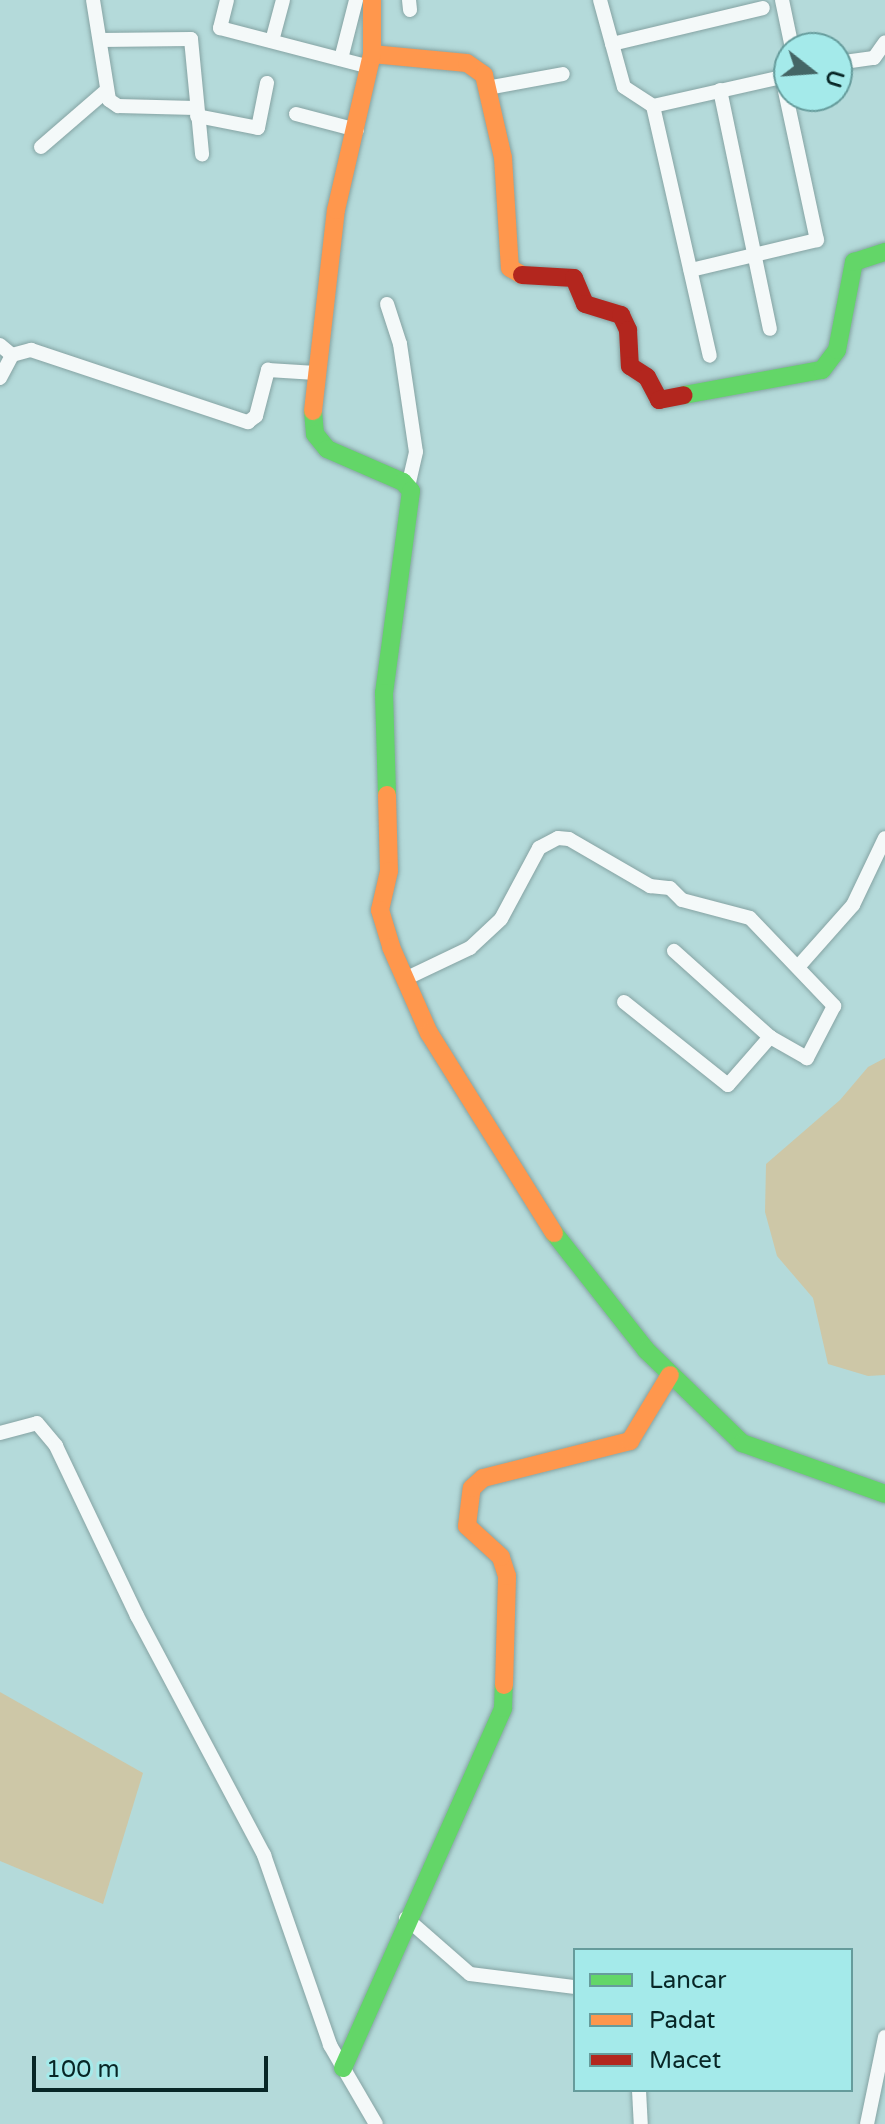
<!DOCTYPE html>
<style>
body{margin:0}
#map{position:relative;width:885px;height:2124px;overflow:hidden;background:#b4dada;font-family:"Varela Round",sans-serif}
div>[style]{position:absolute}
.green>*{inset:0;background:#cdc7a7}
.roads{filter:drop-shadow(0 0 2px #85a3a3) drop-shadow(0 0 2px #85a3a3)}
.street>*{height:14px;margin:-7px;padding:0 7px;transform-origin:7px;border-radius:7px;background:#f4f9f9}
.fast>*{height:18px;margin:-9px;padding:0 9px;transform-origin:9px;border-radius:9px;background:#63d668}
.slow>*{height:18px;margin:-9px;padding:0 9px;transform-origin:9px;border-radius:9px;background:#ff974d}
.jam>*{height:18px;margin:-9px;padding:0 9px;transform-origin:9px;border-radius:9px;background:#b3261e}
span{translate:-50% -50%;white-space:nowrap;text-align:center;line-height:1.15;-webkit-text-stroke:8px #a4eaea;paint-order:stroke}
.legend{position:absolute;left:573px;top:1948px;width:280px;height:144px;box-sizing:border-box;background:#a4eaea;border:2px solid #669c9c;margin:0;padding:10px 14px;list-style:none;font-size:24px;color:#082626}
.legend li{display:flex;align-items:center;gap:16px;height:40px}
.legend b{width:40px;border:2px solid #669c9c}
.north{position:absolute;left:773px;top:32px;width:80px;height:80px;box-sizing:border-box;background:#a4eaea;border:2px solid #669c9c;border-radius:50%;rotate:107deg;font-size:22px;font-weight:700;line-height:32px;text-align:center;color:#082626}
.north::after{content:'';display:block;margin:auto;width:28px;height:36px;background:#446565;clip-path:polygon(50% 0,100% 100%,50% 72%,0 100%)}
.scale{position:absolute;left:32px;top:2056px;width:236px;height:36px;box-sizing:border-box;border:4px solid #082626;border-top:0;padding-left:10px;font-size:24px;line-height:28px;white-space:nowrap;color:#082626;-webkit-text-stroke:6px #a4eaea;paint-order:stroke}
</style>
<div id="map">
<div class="green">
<i style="clip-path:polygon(885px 1058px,885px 1375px,868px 1376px,828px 1364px,813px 1298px,777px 1256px,765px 1212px,766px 1164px,840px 1100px,868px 1067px)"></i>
<i style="clip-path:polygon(0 1692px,143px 1773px,103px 1904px,0 1861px)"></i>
</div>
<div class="roads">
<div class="street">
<i style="left:93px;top:0;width:101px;rotate:80.9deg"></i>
<i style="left:109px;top:100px;width:11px;rotate:34deg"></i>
<i style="left:118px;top:106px;width:77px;rotate:1.5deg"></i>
<i style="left:227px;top:0;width:29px;rotate:104deg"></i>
<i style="left:220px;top:28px;width:155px;rotate:14.6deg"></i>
<i style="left:409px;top:0;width:10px;rotate:84deg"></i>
<i style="left:600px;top:0;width:90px;rotate:74.6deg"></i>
<i style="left:624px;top:87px;width:35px;rotate:33deg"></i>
<i style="left:653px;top:106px;width:132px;rotate:-12.7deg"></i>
<i style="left:782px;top:77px;width:167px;rotate:77.9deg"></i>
<i style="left:817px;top:240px;width:130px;rotate:166.6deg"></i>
<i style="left:782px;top:0;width:49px;rotate:78.2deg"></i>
<i style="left:100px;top:40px;width:91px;rotate:-0.6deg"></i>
<i style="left:191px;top:39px;width:116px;rotate:84.5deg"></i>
<i style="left:272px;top:41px;width:42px;rotate:-75deg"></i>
<i style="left:612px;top:44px;width:155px;rotate:-13.4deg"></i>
<i style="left:341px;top:59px;width:61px;rotate:-75.7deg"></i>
<i style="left:837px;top:63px;width:37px;rotate:-8deg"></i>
<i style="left:874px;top:58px;width:19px;rotate:-55deg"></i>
<i style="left:487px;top:88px;width:77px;rotate:-10.4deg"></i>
<i style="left:720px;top:90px;width:244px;rotate:78.2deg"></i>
<i style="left:653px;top:106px;width:256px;rotate:77.2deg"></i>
<i style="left:296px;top:114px;width:63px;rotate:14.7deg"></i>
<i style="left:197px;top:116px;width:62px;rotate:11.1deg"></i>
<i style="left:258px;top:128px;width:46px;rotate:-78.7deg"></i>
<i style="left:41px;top:147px;width:87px;rotate:-40.8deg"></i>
<i style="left:387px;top:304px;width:42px;rotate:72deg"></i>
<i style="left:400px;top:344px;width:109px;rotate:81.6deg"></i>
<i style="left:416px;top:452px;width:36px;rotate:103deg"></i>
<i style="left:0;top:345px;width:16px;rotate:40deg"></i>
<i style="left:0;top:378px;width:26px;rotate:-62deg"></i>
<i style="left:12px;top:355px;width:20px;rotate:-15deg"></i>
<i style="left:31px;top:350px;width:229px;rotate:18.4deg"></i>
<i style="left:248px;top:422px;width:10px;rotate:-37deg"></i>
<i style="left:256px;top:416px;width:48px;rotate:-75.4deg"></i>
<i style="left:268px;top:370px;width:48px;rotate:3.6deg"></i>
<i style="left:798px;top:967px;width:83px;rotate:-48.4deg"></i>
<i style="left:853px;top:905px;width:74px;rotate:-64.5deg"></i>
<i style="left:407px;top:978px;width:70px;rotate:-25.5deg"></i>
<i style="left:470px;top:948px;width:42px;rotate:-43.1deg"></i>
<i style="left:501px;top:919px;width:81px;rotate:-61.8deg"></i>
<i style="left:539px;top:848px;width:21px;rotate:-28deg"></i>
<i style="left:558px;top:838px;width:11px;rotate:5deg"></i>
<i style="left:569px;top:839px;width:94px;rotate:30.1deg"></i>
<i style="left:650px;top:886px;width:20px;rotate:6deg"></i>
<i style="left:670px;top:888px;width:17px;rotate:45deg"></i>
<i style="left:682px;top:900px;width:70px;rotate:14.8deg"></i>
<i style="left:750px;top:918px;width:122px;rotate:46.3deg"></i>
<i style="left:834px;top:1006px;width:59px;rotate:117.4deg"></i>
<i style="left:807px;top:1058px;width:43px;rotate:-150.4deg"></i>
<i style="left:770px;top:1037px;width:129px;rotate:-138.1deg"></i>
<i style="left:624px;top:1002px;width:133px;rotate:38.6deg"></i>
<i style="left:728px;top:1085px;width:64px;rotate:-48.8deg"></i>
<i style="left:0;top:1433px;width:38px;rotate:-15deg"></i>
<i style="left:37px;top:1423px;width:30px;rotate:50deg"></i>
<i style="left:56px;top:1446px;width:188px;rotate:64.5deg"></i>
<i style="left:137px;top:1616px;width:271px;rotate:62deg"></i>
<i style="left:264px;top:1855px;width:201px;rotate:70.8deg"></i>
<i style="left:330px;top:2045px;width:91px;rotate:59.8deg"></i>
<i style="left:406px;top:1918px;width:85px;rotate:41.2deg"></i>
<i style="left:470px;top:1974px;width:106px;rotate:7.1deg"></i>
<i style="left:639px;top:2090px;width:34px;rotate:87deg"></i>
<i style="left:867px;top:2124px;width:89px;rotate:-78.3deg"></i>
</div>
<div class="fast">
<i style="left:684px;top:395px;width:140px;rotate:-10.3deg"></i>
<i style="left:822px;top:370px;width:25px;rotate:-53deg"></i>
<i style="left:837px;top:350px;width:90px;rotate:-79.1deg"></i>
<i style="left:854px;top:262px;width:33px;rotate:-18deg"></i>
<i style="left:313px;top:411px;width:23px;rotate:85deg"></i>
<i style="left:315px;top:434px;width:19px;rotate:51deg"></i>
<i style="left:327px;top:449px;width:83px;rotate:23.5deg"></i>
<i style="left:403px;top:482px;width:12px;rotate:48deg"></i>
<i style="left:411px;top:491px;width:204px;rotate:97.6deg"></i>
<i style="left:384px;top:693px;width:102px;rotate:88.3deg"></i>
<i style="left:554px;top:1233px;width:149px;rotate:51.8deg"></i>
<i style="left:646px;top:1350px;width:134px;rotate:44.1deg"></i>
<i style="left:742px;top:1443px;width:152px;rotate:19.6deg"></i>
<i style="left:343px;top:2068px;width:394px;rotate:-66deg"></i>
<i style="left:503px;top:1708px;width:23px;rotate:-88deg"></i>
</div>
<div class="slow">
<i style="left:372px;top:54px;width:95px;rotate:5.4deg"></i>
<i style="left:467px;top:63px;width:21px;rotate:35deg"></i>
<i style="left:484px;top:75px;width:85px;rotate:77.1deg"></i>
<i style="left:503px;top:158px;width:110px;rotate:86.4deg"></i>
<i style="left:510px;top:268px;width:14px;rotate:30deg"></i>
<i style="left:313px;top:411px;width:202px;rotate:-83.5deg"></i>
<i style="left:336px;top:210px;width:160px;rotate:-77deg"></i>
<i style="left:372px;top:54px;width:54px;rotate:-90deg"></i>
<i style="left:387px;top:795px;width:76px;rotate:88.5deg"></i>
<i style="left:389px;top:871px;width:40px;rotate:103deg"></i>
<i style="left:380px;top:910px;width:39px;rotate:73deg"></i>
<i style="left:391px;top:947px;width:94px;rotate:66.2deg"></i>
<i style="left:429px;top:1033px;width:236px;rotate:58deg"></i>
<i style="left:504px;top:1685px;width:109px;rotate:-88.4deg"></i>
<i style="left:507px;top:1576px;width:20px;rotate:-108deg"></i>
<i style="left:501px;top:1557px;width:46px;rotate:-137.6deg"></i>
<i style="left:467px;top:1526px;width:38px;rotate:-83deg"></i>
<i style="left:472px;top:1488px;width:15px;rotate:-42deg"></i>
<i style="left:483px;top:1478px;width:152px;rotate:-14.1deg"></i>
<i style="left:630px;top:1441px;width:77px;rotate:-58.8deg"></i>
</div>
<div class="jam">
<i style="left:522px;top:275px;width:52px;rotate:3.3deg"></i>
<i style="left:574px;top:278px;width:28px;rotate:67deg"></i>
<i style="left:585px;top:304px;width:38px;rotate:17deg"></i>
<i style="left:621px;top:315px;width:17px;rotate:65deg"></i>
<i style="left:628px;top:330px;width:36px;rotate:87deg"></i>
<i style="left:630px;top:366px;width:20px;rotate:33deg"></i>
<i style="left:647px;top:377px;width:26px;rotate:62deg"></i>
<i style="left:659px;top:400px;width:25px;rotate:-11deg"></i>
</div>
</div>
<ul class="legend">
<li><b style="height:10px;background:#63d668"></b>Lancar</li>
<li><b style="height:10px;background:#ff974d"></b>Padat</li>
<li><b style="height:10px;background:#b3261e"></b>Macet</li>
</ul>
<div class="north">U</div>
<div class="scale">100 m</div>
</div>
